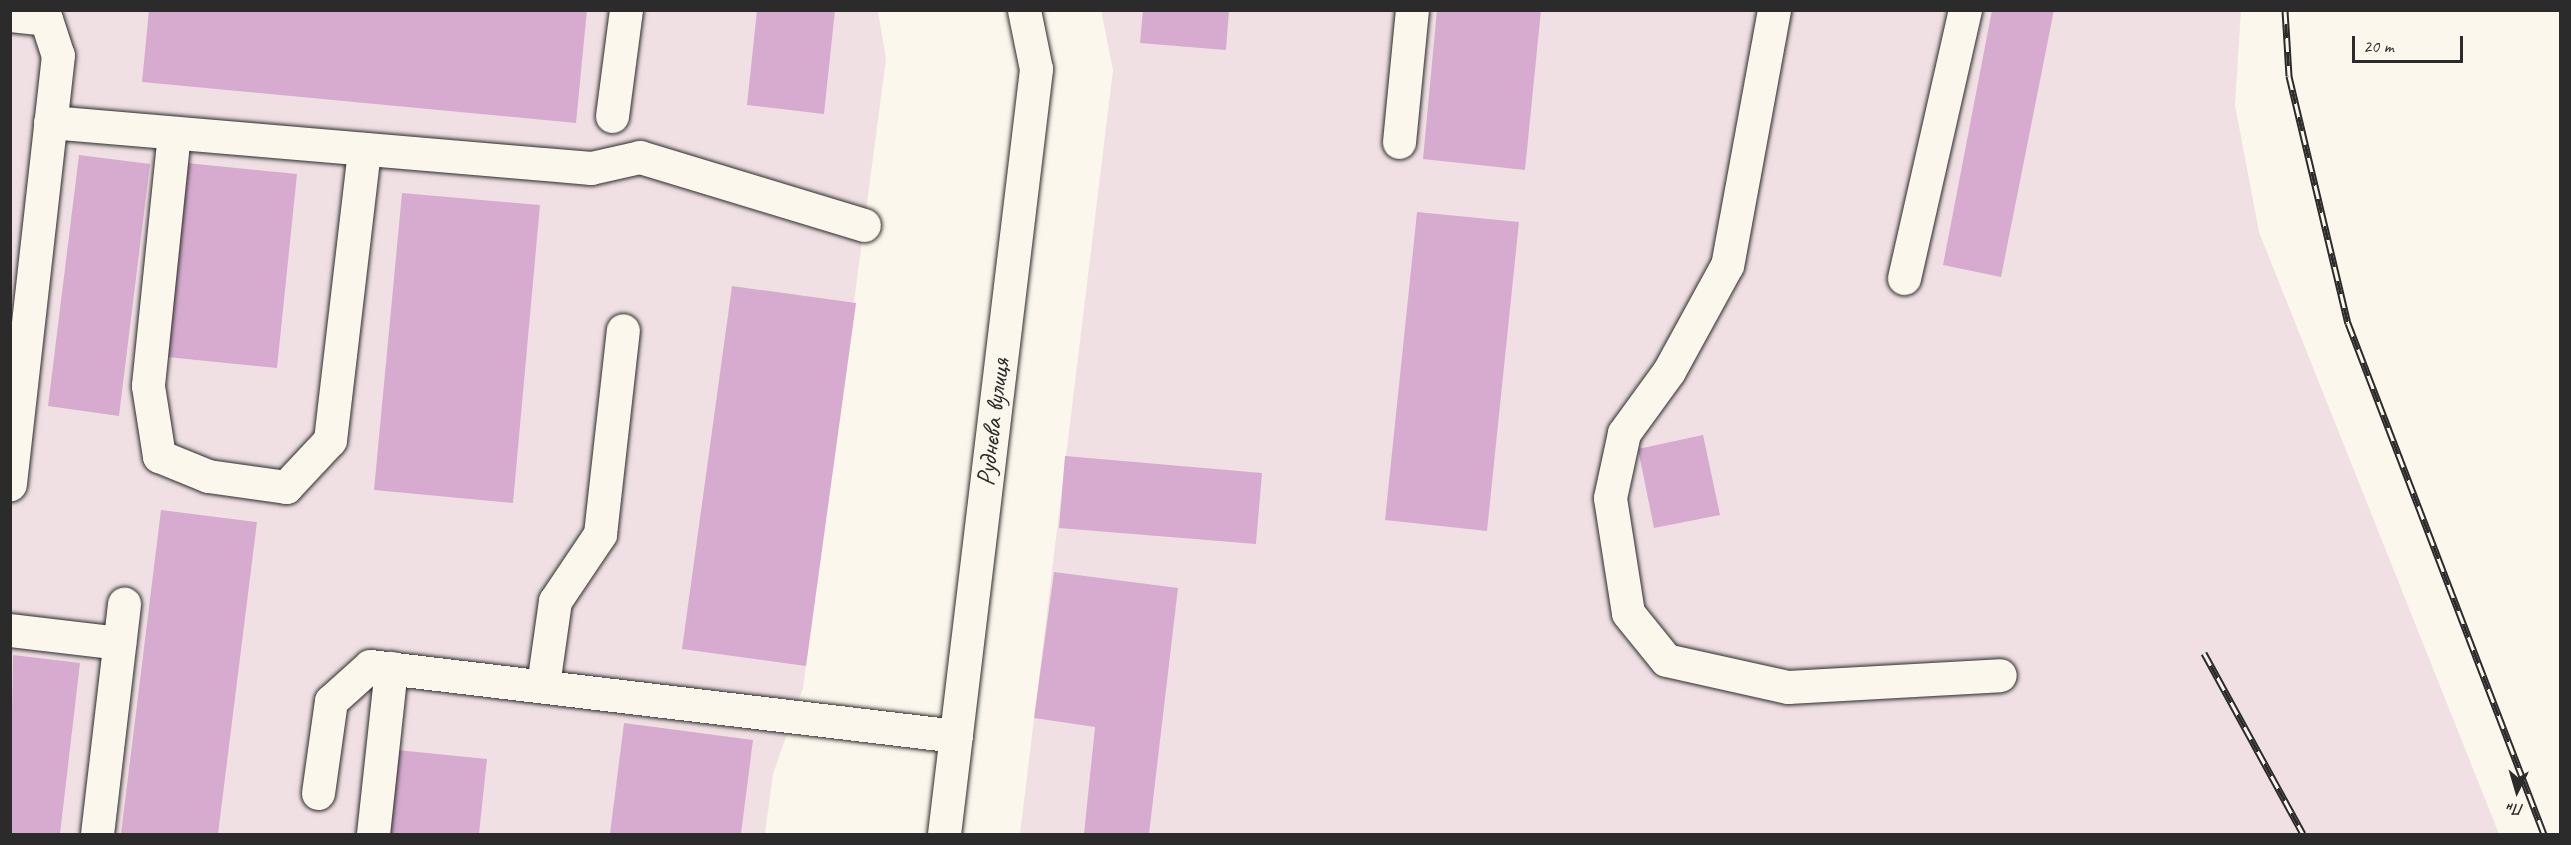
<!DOCTYPE html>
<meta charset="utf-8">
<style>
body{margin:0}
#map{position:relative;width:2571px;height:845px;overflow:hidden;background:#fbf7ec;font-family:Caveat,sans-serif}
div>[style]{position:absolute}
.built>*{inset:0;background:#f0e0e4}
.building>*{inset:0;background:#d7abd0}
.roads{filter:drop-shadow(0 0 2px #2b2b2b) drop-shadow(0 0 2px #2b2b2b)}
.minor>*{height:33px;margin:-16.5px;padding:0 16.5px;transform-origin:16.5px;border-radius:16.5px;background:#fbf7ec}
.rail>*{height:7px;margin-top:-3.5px;transform-origin:0;background:repeating-linear-gradient(90deg,#fbf7ec 0 14px,#2b2b2b 0 28px);box-sizing:border-box;border-block:2px solid #2b2b2b}
span{translate:-50% -50%;white-space:nowrap;text-align:center;line-height:1.15;-webkit-text-stroke:4.5px #fbf7ec;paint-order:stroke}
.street-label{font-size:26px;color:#2b2b2b}
.frame{position:absolute;inset:0;border:12px solid #2b2b2b;pointer-events:none}
.north{position:absolute;left:2487px;top:761px;width:60px;height:60px;-webkit-text-stroke:4px #fbf7ec;paint-order:stroke;rotate:185deg;font-size:16px;font-weight:700;line-height:24px;text-align:center;color:#2b2b2b}
.north::after{content:'';display:block;margin:auto;width:21px;height:27px;background:#2b2b2b;clip-path:polygon(50% 0,100% 100%,50% 72%,0 100%)}
.scale{position:absolute;left:2352px;top:36px;width:111px;height:27px;box-sizing:border-box;border:3px solid #2b2b2b;border-top:0;padding-left:8px;font-size:18px;line-height:21px;white-space:nowrap;color:#2b2b2b;-webkit-text-stroke:4px #fbf7ec;paint-order:stroke}
</style>
<div id="map">
<div class="built">
<i style="clip-path:polygon(1101px 10px,2241px 11px,2235px 105px,2259px 232px,2499px 834px,1020px 834px,1113px 70px)"></i>
<i style="clip-path:polygon(10px 11px,878px 11px,886px 59px,803px 688px,773px 774px,765px 834px,11px 834px)"></i>
</div>
<div class="building">
<i style="clip-path:polygon(149px 10px,587px 10px,576px 123px,142px 82px)"></i>
<i style="clip-path:polygon(757px 10px,835px 10px,824px 114px,747px 105px)"></i>
<i style="clip-path:polygon(1143px 10px,1229px 10px,1226px 50px,1140px 43px)"></i>
<i style="clip-path:polygon(1437px 10px,1541px 10px,1525px 170px,1423px 159px)"></i>
<i style="clip-path:polygon(1992px 10px,2054px 10px,2001px 277px,1943px 265px)"></i>
<i style="clip-path:polygon(79px 155px,150px 164px,119px 416px,48px 406px)"></i>
<i style="clip-path:polygon(187px 163px,297px 174px,277px 368px,167px 357px)"></i>
<i style="clip-path:polygon(402px 193px,540px 205px,513px 503px,374px 490px)"></i>
<i style="clip-path:polygon(1417px 212px,1519px 222px,1487px 531px,1385px 520px)"></i>
<i style="clip-path:polygon(732px 286px,856px 303px,806px 666px,682px 649px)"></i>
<i style="clip-path:polygon(1703px 435px,1720px 515px,1654px 528px,1638px 449px)"></i>
<i style="clip-path:polygon(1065px 456px,1262px 473px,1256px 544px,1059px 528px)"></i>
<i style="clip-path:polygon(161px 510px,257px 522px,218px 834px,121px 834px)"></i>
<i style="clip-path:polygon(1054px 572px,1178px 588px,1149px 834px,1084px 834px,1095px 727px,1034px 718px)"></i>
<i style="clip-path:polygon(13px 655px,80px 663px,60px 834px,10px 834px)"></i>
<i style="clip-path:polygon(624px 723px,753px 740px,741px 834px,610px 834px)"></i>
<i style="clip-path:polygon(397px 750px,487px 759px,479px 834px,388px 834px)"></i>
</div>
<div class="roads">
<div class="minor">
<i style="left:1774px;top:10px;width:259px;rotate:100.4deg"></i>
<i style="left:1727px;top:265px;width:121px;rotate:118.7deg"></i>
<i style="left:1669px;top:371px;width:77px;rotate:126deg"></i>
<i style="left:1624px;top:433px;width:66px;rotate:102.2deg"></i>
<i style="left:1610px;top:498px;width:116px;rotate:81.1deg"></i>
<i style="left:1628px;top:613px;width:60px;rotate:51deg"></i>
<i style="left:1666px;top:660px;width:125px;rotate:12.5deg"></i>
<i style="left:1788px;top:687px;width:212px;rotate:-3.2deg"></i>
<i style="left:10px;top:15px;width:36px;rotate:6deg"></i>
<i style="left:46px;top:19px;width:38px;rotate:72deg"></i>
<i style="left:58px;top:55px;width:432px;rotate:96.4deg"></i>
<i style="left:612px;top:116px;width:107px;rotate:-82.5deg"></i>
<i style="left:50px;top:122px;width:543px;rotate:4.86deg"></i>
<i style="left:591px;top:168px;width:50px;rotate:-12.7deg"></i>
<i style="left:640px;top:157px;width:234px;rotate:16.9deg"></i>
<i style="left:174px;top:133px;width:254px;rotate:95.9deg"></i>
<i style="left:148px;top:386px;width:71px;rotate:81.1deg"></i>
<i style="left:159px;top:456px;width:53px;rotate:22.2deg"></i>
<i style="left:208px;top:476px;width:79px;rotate:8deg"></i>
<i style="left:286px;top:487px;width:64px;rotate:-46.9deg"></i>
<i style="left:330px;top:440px;width:293px;rotate:-83.3deg"></i>
<i style="left:1399px;top:142px;width:133px;rotate:-84.4deg"></i>
<i style="left:1904px;top:278px;width:275px;rotate:-77.2deg"></i>
<i style="left:10px;top:630px;width:110px;rotate:6.8deg"></i>
<i style="left:543px;top:685px;width:85px;rotate:-81.9deg"></i>
<i style="left:555px;top:601px;width:81px;rotate:-56.1deg"></i>
<i style="left:600px;top:534px;width:205px;rotate:-83.6deg"></i>
<i style="left:318px;top:793px;width:93px;rotate:-82deg"></i>
<i style="left:331px;top:701px;width:52px;rotate:-41.9deg"></i>
<i style="left:370px;top:666px;width:590px;rotate:6.81deg"></i>
<i style="left:97px;top:834px;width:232px;rotate:-83.3deg"></i>
<i style="left:373px;top:834px;width:167px;rotate:-83.8deg"></i>
<i style="left:944px;top:834px;width:771px;rotate:-83.14deg"></i>
<i style="left:1036px;top:69px;width:60px;rotate:-101.5deg"></i>
</div>
</div>
<div class="rail">
<i style="left:2285px;top:10px;width:66px;rotate:86.5deg"></i>
<i style="left:2289px;top:76px;width:254px;rotate:76.6deg"></i>
<i style="left:2348px;top:323px;width:547px;rotate:69.02deg"></i>
<i style="left:2204px;top:653px;width:206px;rotate:61.3deg"></i>
</div>
<div class="street-label">
<span style="left:993px;top:422px;rotate:-83deg">Руднєва вулиця</span>
</div>
<div class="frame"></div>
<div class="north">Пн</div>
<div class="scale">20 m</div>
</div>
